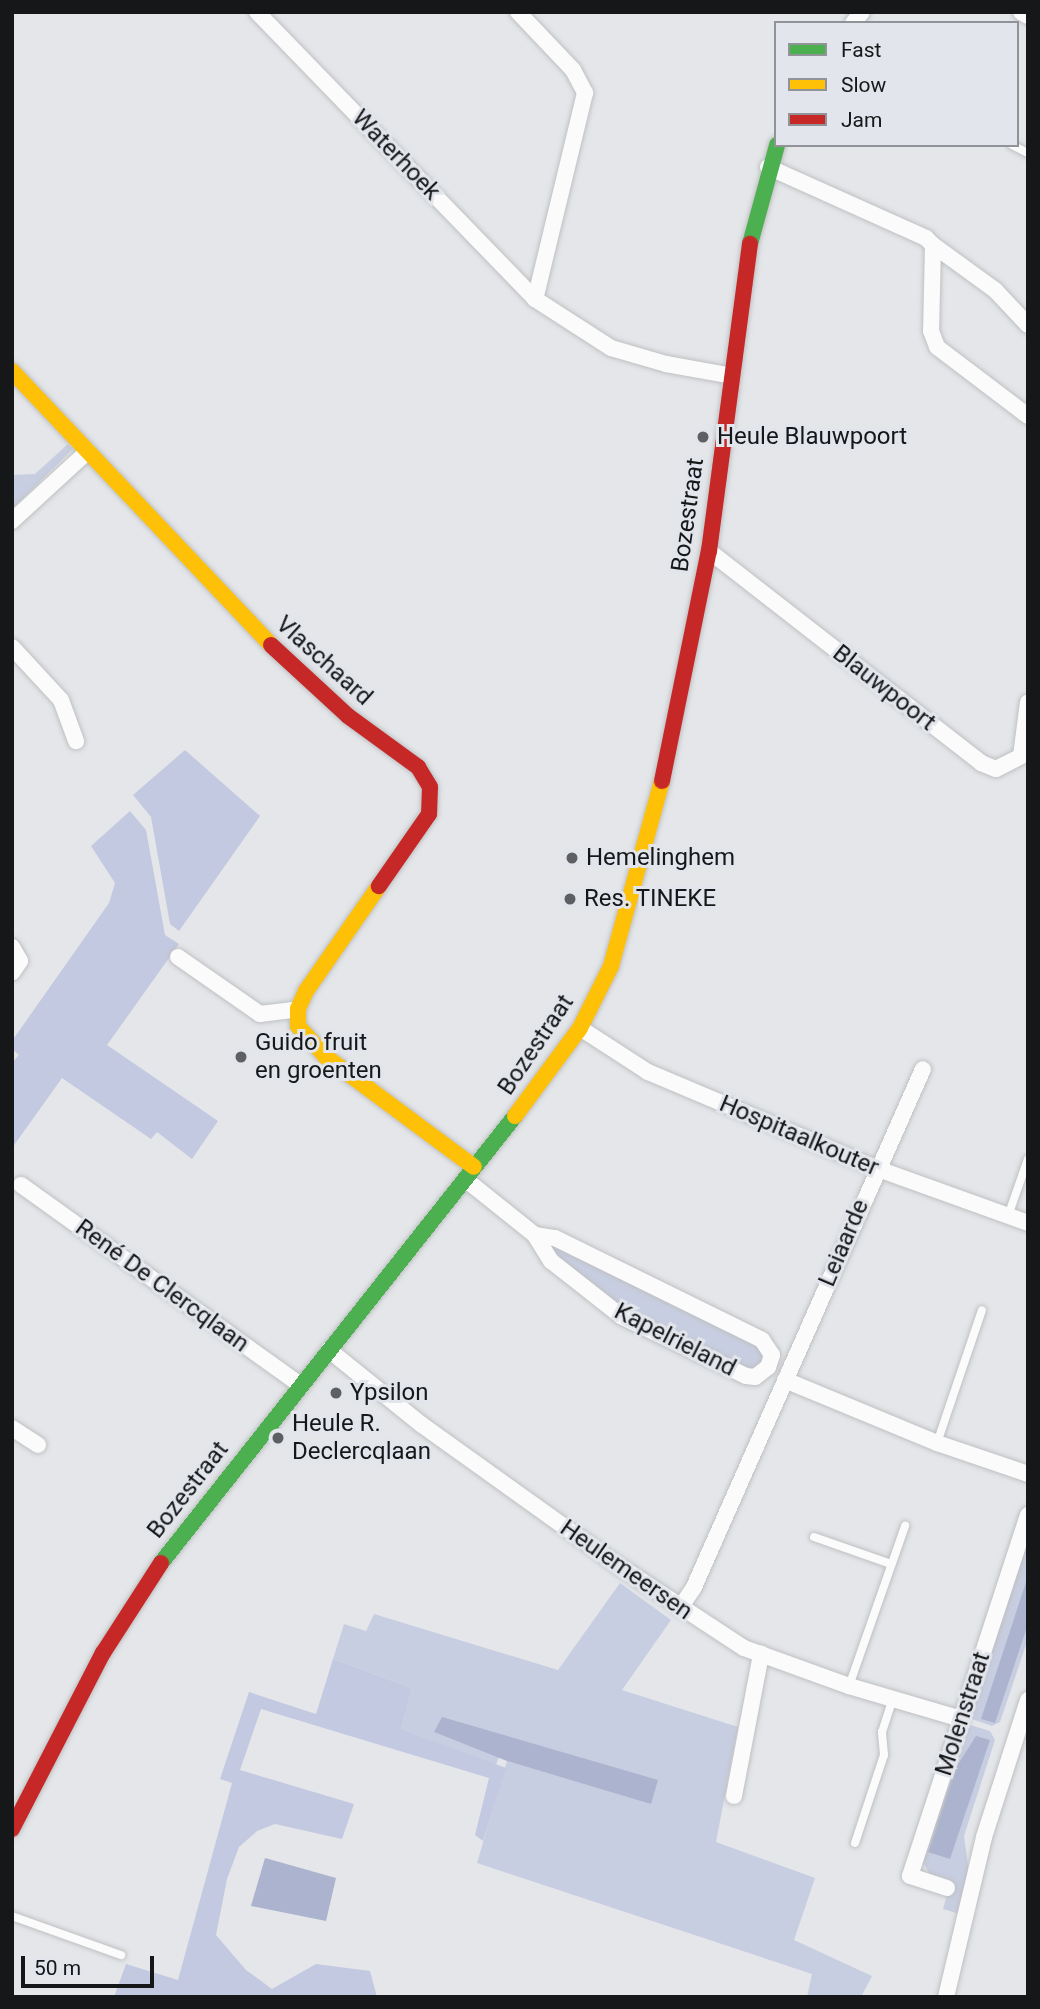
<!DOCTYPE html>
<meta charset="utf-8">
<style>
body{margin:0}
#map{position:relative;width:1040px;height:2009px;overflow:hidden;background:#e4e6e9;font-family:Roboto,sans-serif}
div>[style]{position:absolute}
.green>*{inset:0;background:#c8cee1}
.forest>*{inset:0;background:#c3c9e0}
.water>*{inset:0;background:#abb3ce}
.roads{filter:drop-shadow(0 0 2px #bfc0c2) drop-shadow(0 0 2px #bfc0c2)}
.lane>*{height:8px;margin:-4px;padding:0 4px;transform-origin:4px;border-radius:4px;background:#fbfbfc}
.street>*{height:16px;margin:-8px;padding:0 8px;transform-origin:8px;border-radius:8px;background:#fbfbfc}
.fast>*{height:16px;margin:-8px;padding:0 8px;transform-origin:8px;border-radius:8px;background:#4caf50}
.slow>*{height:16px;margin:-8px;padding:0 8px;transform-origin:8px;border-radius:8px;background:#ffc107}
.jam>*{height:16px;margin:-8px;padding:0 8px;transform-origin:8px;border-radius:8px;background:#c62828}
.dots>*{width:19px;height:19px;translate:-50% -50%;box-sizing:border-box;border:4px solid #e2e5eb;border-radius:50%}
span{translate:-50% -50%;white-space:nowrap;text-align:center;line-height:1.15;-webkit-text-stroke:6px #e2e5eb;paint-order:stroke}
.street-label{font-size:24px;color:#161719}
.poi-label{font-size:24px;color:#161719}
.left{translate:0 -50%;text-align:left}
.frame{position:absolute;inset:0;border:14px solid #161719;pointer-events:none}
.legend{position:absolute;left:774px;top:21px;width:245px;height:126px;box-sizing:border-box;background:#e2e5eb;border:2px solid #909397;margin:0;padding:9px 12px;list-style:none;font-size:21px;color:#161719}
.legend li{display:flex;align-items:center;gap:14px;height:35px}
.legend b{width:35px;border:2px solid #909397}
.scale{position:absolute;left:21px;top:1956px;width:133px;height:32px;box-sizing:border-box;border:4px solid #161719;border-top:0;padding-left:9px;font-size:21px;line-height:24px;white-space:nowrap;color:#161719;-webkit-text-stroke:5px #e2e5eb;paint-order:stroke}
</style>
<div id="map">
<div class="green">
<i style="clip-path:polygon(68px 444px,73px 449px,12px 509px,12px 475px,35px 474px)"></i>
<i style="clip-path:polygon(553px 1244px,754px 1344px,761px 1349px,763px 1362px,755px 1369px,747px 1368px,619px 1307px,574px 1273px,550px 1249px)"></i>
<i style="clip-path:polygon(1028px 1541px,1028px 1639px,1000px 1722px,992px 1726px,969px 1718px)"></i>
<i style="clip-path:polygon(620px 1583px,671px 1620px,622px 1690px,738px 1727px,716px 1842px,815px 1878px,794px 1940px,872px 1976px,861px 1997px,807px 1997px,812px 1974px,477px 1863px,507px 1761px,650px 1803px,434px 1732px,499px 1757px,496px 1765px,401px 1729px,412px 1688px,333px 1659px,344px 1624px,366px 1631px,374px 1614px,558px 1670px)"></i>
<i style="clip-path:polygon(967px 1724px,990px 1731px,995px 1740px,964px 1836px,969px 1872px,960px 1914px,943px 1909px,951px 1880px,929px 1873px,922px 1861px)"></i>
</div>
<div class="forest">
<i style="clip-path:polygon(185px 750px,260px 816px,179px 931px,170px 924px,151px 817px,133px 795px)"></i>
<i style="clip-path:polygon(130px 811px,146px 830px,165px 935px,179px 944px,107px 1045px,218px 1121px,192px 1159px,157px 1132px,151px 1139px,62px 1078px,12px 1148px,12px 1063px,19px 1055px,12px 1049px,12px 1041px,109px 903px,115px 883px,91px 846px)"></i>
<i style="clip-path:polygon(333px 1659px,412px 1688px,401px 1729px,506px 1768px,483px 1841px,475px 1835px,489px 1778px,261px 1709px,240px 1770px,354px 1804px,342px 1839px,275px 1824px,257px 1831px,239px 1847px,227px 1879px,216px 1935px,246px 1970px,272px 1989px,316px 1964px,370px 1971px,377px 1997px,114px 1997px,126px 1964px,178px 1980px,232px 1783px,220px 1779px,249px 1692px,316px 1714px)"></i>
</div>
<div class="water">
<i style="clip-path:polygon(1028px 1576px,1028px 1624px,995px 1723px,981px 1719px)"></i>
<i style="clip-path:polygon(442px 1717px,658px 1780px,651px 1804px,507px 1761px,434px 1732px)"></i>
<i style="clip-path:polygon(976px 1736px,990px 1740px,950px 1859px,928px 1852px,955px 1769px)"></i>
<i style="clip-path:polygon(265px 1858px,336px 1878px,326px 1921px,251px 1906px)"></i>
</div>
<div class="roads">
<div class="lane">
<i style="left:1012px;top:145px;width:18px;rotate:27deg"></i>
<i style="left:1008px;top:1216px;width:60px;rotate:-70.7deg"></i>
<i style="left:937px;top:1443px;width:140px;rotate:-71.3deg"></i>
<i style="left:814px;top:1537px;width:82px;rotate:19.3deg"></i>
<i style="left:849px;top:1686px;width:170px;rotate:-70.7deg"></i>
<i style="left:855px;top:1843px;width:93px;rotate:-71.8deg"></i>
<i style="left:884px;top:1755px;width:23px;rotate:-95deg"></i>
<i style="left:882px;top:1732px;width:35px;rotate:-72deg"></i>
<i style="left:12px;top:1916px;width:116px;rotate:19.7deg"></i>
</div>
<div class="street">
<i style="left:257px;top:12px;width:400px;rotate:45.9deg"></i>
<i style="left:535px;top:299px;width:90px;rotate:32.8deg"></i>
<i style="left:611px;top:348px;width:57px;rotate:16.2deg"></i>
<i style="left:666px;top:364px;width:63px;rotate:10.1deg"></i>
<i style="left:518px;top:12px;width:80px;rotate:46.5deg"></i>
<i style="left:573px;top:70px;width:26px;rotate:62deg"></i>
<i style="left:585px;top:93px;width:212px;rotate:103.6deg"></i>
<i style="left:1021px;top:12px;width:8px;rotate:30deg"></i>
<i style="left:853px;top:23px;width:14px;rotate:-51deg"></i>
<i style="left:768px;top:167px;width:173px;rotate:24.2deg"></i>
<i style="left:926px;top:238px;width:10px;rotate:45deg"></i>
<i style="left:933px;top:245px;width:86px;rotate:91.3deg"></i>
<i style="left:931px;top:331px;width:17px;rotate:69deg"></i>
<i style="left:937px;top:347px;width:114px;rotate:37.2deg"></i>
<i style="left:933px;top:245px;width:77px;rotate:36deg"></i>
<i style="left:995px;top:290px;width:48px;rotate:46.7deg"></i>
<i style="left:12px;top:521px;width:103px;rotate:-42.6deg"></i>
<i style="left:709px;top:551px;width:345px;rotate:37.9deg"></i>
<i style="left:981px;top:763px;width:16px;rotate:22deg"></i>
<i style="left:996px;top:769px;width:28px;rotate:-27deg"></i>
<i style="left:1021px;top:756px;width:54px;rotate:-82.6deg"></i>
<i style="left:12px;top:647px;width:72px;rotate:47.2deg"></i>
<i style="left:61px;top:700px;width:44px;rotate:69.9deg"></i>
<i style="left:12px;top:947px;width:16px;rotate:60deg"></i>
<i style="left:20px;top:961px;width:14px;rotate:124deg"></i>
<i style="left:178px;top:957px;width:100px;rotate:34.8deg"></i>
<i style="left:260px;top:1014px;width:38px;rotate:-7deg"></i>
<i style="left:580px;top:1028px;width:81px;rotate:32.9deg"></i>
<i style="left:648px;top:1072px;width:250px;rotate:22.9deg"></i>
<i style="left:878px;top:1169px;width:159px;rotate:19.8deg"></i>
<i style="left:465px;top:1179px;width:90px;rotate:38.7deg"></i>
<i style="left:535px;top:1235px;width:20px;rotate:9deg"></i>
<i style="left:555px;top:1238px;width:231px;rotate:26.2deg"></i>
<i style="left:762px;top:1340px;width:18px;rotate:56deg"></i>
<i style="left:772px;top:1355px;width:13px;rotate:108deg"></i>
<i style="left:768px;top:1367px;width:16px;rotate:142deg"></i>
<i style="left:755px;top:1377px;width:9px;rotate:-174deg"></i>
<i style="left:746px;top:1376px;width:139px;rotate:-154.4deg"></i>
<i style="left:621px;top:1316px;width:89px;rotate:-141.8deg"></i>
<i style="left:551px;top:1261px;width:31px;rotate:-122deg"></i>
<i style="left:21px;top:1185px;width:345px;rotate:35.6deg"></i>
<i style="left:329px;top:1350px;width:119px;rotate:38.9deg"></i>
<i style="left:422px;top:1425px;width:239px;rotate:35.6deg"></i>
<i style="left:616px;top:1564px;width:153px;rotate:33.3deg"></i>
<i style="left:744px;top:1648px;width:112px;rotate:19.9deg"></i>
<i style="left:849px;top:1686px;width:117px;rotate:16.4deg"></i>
<i style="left:785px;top:1380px;width:165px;rotate:22.5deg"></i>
<i style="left:937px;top:1443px;width:96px;rotate:18.8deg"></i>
<i style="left:12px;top:1428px;width:31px;rotate:33deg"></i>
<i style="left:680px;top:1608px;width:25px;rotate:-56deg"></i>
<i style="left:694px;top:1587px;width:566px;rotate:-66.15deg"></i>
<i style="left:734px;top:1796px;width:145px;rotate:-79.2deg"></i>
<i style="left:947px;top:1888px;width:39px;rotate:-162deg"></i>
<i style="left:910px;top:1876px;width:380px;rotate:-71.9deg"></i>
<i style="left:946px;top:1997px;width:164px;rotate:-76.6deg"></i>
<i style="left:984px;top:1837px;width:144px;rotate:-72.2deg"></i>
</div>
<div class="fast">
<i style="left:750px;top:244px;width:103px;rotate:-74.7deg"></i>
<i style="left:161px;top:1563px;width:570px;rotate:-51.62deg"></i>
</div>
<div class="slow">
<i style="left:12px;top:371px;width:377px;rotate:46.6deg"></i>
<i style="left:379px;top:886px;width:128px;rotate:124.8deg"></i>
<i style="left:306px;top:991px;width:20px;rotate:114deg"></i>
<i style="left:298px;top:1009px;width:17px;rotate:90deg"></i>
<i style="left:298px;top:1026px;width:42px;rotate:47.9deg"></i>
<i style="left:326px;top:1057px;width:184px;rotate:36.6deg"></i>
<i style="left:515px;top:1116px;width:109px;rotate:-53.5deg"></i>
<i style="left:580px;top:1028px;width:69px;rotate:-63.4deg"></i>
<i style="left:611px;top:966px;width:192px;rotate:-74.6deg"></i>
</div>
<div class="jam">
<i style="left:271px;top:645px;width:105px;rotate:42.7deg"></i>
<i style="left:348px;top:716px;width:87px;rotate:36.1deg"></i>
<i style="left:418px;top:767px;width:23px;rotate:59deg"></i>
<i style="left:430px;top:787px;width:27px;rotate:92deg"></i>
<i style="left:429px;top:814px;width:88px;rotate:124.8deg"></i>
<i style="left:662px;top:781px;width:235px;rotate:-78.5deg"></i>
<i style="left:709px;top:551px;width:310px;rotate:-82.4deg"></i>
<i style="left:12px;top:1829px;width:198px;rotate:-62.7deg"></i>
<i style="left:103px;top:1653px;width:107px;rotate:-57.2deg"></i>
</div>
</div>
<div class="dots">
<i style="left:703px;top:437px;background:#5e5f62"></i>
<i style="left:572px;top:858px;background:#5e5f62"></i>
<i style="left:570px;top:899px;background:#5e5f62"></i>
<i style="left:241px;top:1057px;background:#5e5f62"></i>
<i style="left:336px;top:1393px;background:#5e5f62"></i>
<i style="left:278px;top:1438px;background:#5e5f62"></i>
</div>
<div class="street-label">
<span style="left:396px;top:155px;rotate:46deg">Waterhoek</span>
<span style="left:688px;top:515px;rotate:-82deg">Bozestraat</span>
<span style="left:324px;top:661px;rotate:42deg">Vlaschaard</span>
<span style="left:884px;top:688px;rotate:38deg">Blauwpoort</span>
<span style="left:536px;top:1045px;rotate:-56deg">Bozestraat</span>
<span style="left:799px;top:1136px;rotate:23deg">Hospitaalkouter</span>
<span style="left:844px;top:1243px;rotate:-67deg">Leiaarde</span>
<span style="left:162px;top:1286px;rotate:36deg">René De Clercqlaan</span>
<span style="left:675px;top:1340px;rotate:27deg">Kapelrieland</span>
<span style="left:188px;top:1490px;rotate:-52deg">Bozestraat</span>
<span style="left:626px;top:1570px;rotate:35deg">Heulemeersen</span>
<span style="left:963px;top:1714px;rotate:-72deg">Molenstraat</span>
</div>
<div class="poi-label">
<span class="left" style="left:717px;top:437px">Heule Blauwpoort</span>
<span class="left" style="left:586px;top:858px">Hemelinghem</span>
<span class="left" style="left:584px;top:899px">Res. TINEKE</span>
<span class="left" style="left:255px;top:1057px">Guido fruit<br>en groenten</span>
<span class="left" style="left:350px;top:1393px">Ypsilon</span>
<span class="left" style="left:292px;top:1438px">Heule R.<br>Declercqlaan</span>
</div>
<div class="frame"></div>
<ul class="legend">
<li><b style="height:9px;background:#4caf50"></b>Fast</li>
<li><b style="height:9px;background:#ffc107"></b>Slow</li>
<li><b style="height:9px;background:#c62828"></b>Jam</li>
</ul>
<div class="scale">50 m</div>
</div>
